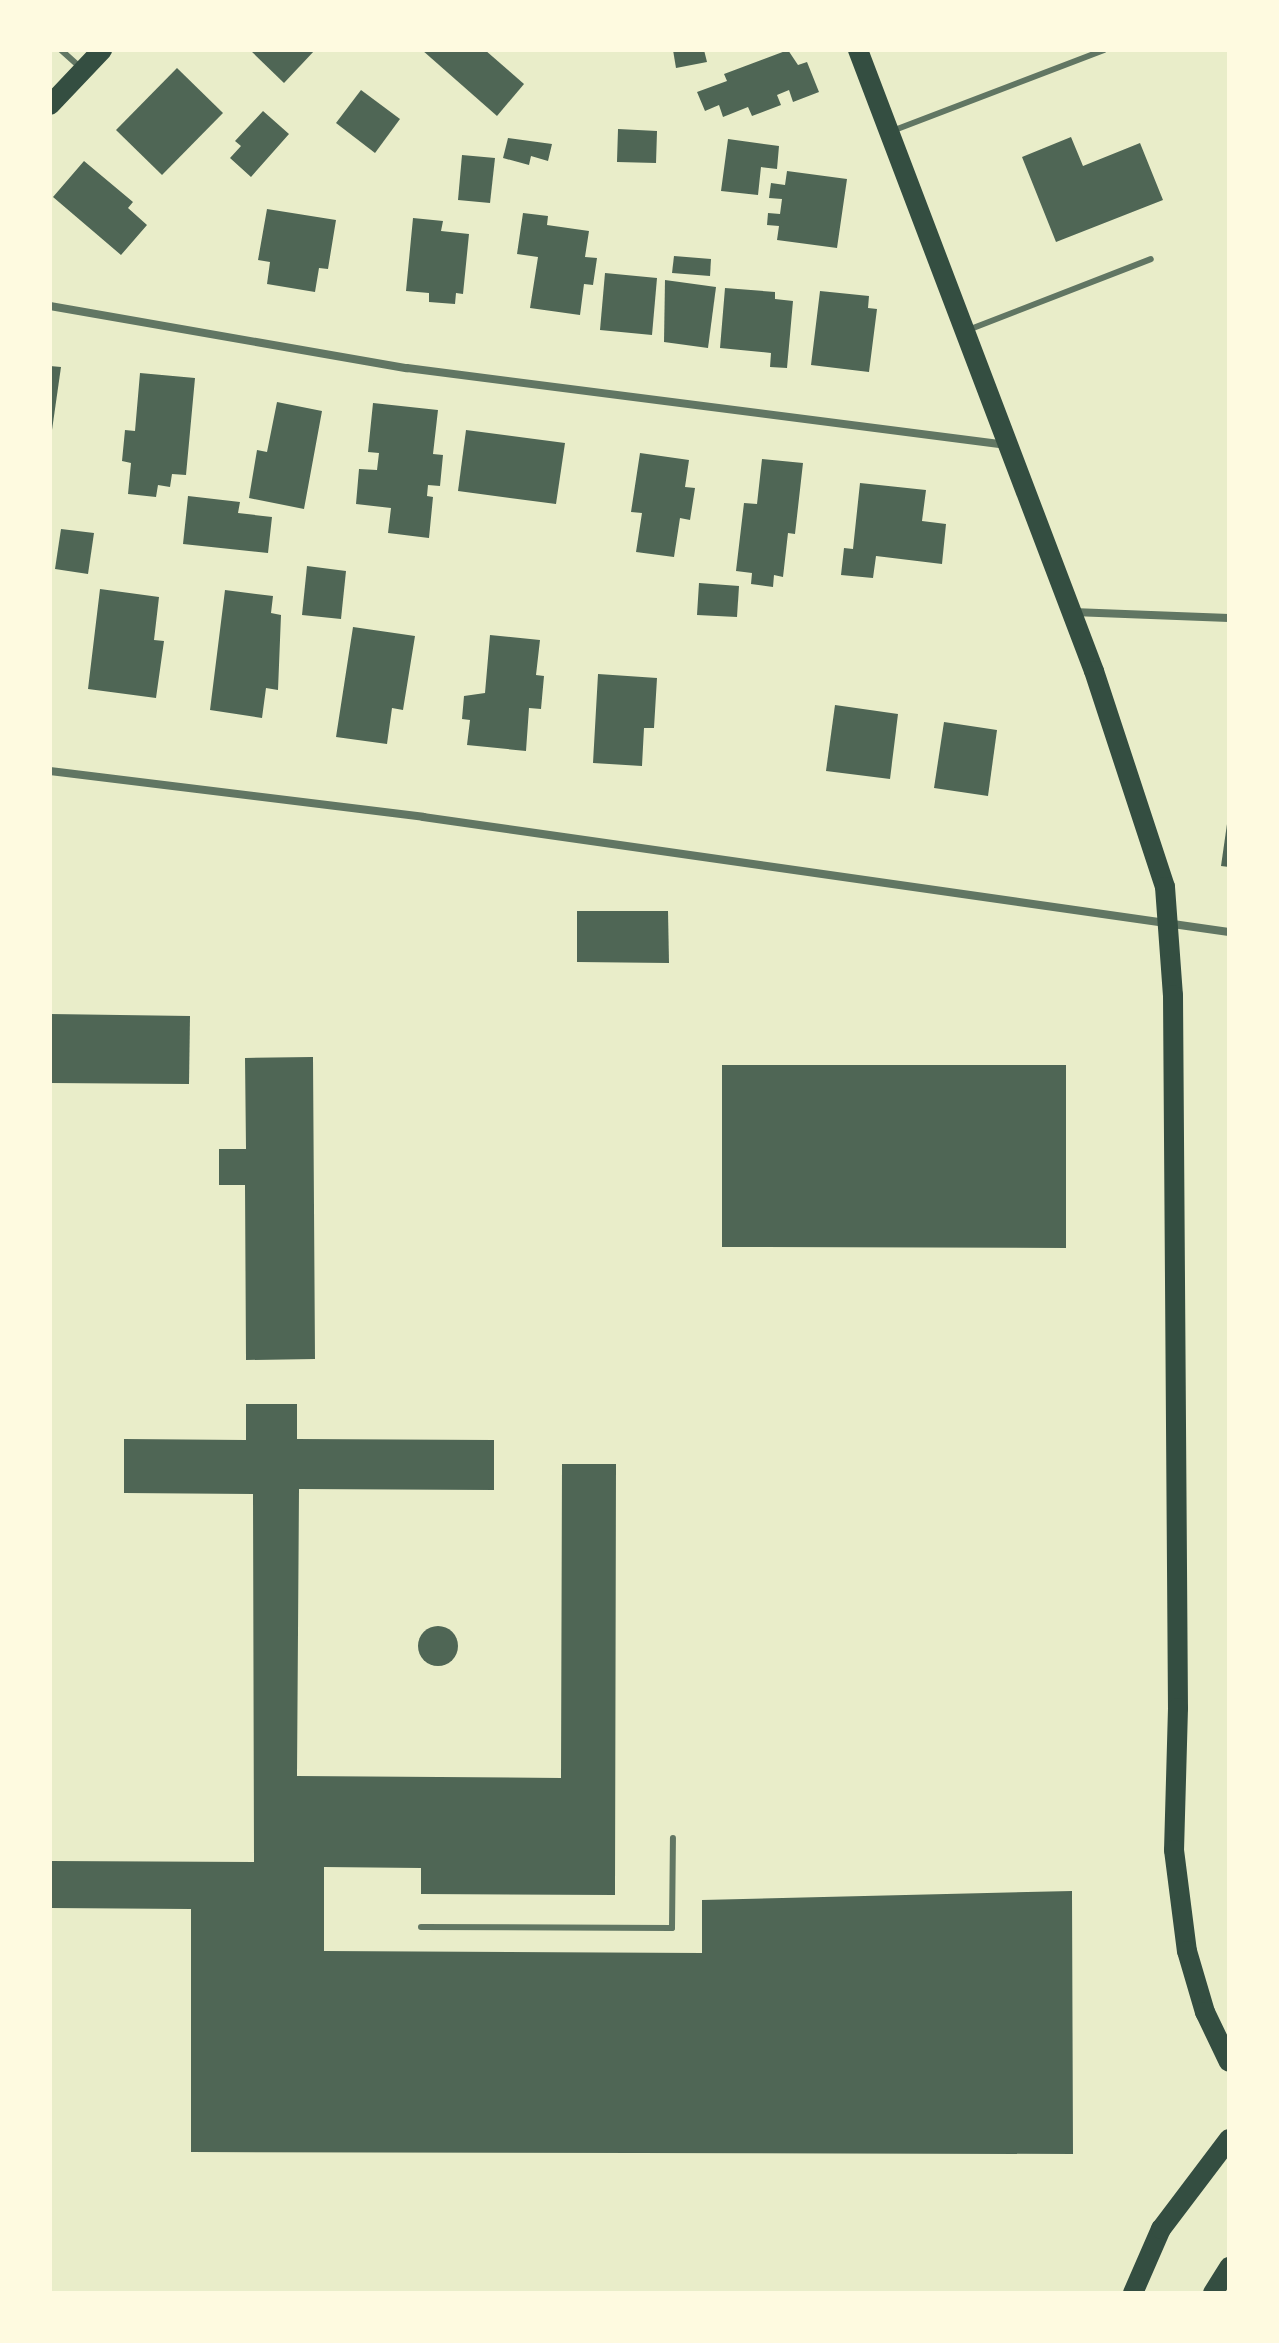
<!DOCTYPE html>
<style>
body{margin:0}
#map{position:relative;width:1279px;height:2343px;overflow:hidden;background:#e9edc9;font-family:Montserrat,sans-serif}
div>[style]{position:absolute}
.building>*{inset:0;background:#4f6655}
.round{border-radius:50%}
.service>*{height:6px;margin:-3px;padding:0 3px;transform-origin:3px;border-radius:3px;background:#617663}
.minor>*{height:8px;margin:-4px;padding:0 4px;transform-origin:4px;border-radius:4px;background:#617663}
.primary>*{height:20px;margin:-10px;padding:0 10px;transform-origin:10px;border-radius:10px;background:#344e41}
span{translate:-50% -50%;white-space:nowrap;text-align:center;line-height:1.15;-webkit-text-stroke:6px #fefae0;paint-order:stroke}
.frame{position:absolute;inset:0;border:52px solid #fefae0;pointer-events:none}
</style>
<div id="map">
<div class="building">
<i style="clip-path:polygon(250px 50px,315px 50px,284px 83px)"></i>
<i style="clip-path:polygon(422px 50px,485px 50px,524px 84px,497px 116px)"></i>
<i style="clip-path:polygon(673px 50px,704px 50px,707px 62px,676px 68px)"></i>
<i style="clip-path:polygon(788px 50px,798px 65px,807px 62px,819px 92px,793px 102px,789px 90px,777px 95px,781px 105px,752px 116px,748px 107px,723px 117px,719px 105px,705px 111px,697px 92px,727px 81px,724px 74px)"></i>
<i style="clip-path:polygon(177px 68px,223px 113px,162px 175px,116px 130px)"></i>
<i style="clip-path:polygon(361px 90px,400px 119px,375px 153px,336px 123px)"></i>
<i style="clip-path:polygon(263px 111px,289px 134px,251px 177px,230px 158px,241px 146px,235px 141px)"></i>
<i style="clip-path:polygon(618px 129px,657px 131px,656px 163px,617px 162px)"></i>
<i style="clip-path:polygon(1071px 137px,1083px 166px,1140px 143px,1163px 200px,1056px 242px,1022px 157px)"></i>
<i style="clip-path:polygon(508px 138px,552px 144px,548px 161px,531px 156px,529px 165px,503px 158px)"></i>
<i style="clip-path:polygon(728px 139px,779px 146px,777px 169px,761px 167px,758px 195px,721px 191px)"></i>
<i style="clip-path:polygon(462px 155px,495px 158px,490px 203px,458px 200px)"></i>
<i style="clip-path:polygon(84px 161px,133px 202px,128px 208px,147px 225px,121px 255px,53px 197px)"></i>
<i style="clip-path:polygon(787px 171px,847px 179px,837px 248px,777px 240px,779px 226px,767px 225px,768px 213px,780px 214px,782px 199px,769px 198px,771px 183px,785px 185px)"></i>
<i style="clip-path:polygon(267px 209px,336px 220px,328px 269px,319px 268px,315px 292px,267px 284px,270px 262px,258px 260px)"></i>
<i style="clip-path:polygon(523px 213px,548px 216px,547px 225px,589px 231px,585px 257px,597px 258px,593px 285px,584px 284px,580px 315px,530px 308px,538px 257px,517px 254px)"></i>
<i style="clip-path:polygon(413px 218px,443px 221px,441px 231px,469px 234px,463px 294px,456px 293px,455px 304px,429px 302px,429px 293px,406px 291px)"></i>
<i style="clip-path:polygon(674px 256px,711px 259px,710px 276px,672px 273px)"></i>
<i style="clip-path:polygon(605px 273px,657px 278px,652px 335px,600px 330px)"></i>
<i style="clip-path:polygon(665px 280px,716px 287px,708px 348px,664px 342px)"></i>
<i style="clip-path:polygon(725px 288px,775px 292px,775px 299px,793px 301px,787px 368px,770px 367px,771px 353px,720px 348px)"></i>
<i style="clip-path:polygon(820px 291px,869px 296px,868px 308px,877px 309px,869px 372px,811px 365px)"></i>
<i style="clip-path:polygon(50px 366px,61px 367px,52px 430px,50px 430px)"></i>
<i style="clip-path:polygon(140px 373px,195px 378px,186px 475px,172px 474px,170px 487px,158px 485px,156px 497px,128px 494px,131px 463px,122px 461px,125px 430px,135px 431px)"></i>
<i style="clip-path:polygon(277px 402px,322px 411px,304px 509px,249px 498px,257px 450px,267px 452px)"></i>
<i style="clip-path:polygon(373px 403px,438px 410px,433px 454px,443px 455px,440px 486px,428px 485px,427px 496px,433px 497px,429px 538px,388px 533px,391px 508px,356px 504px,359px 469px,377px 470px,379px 453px,368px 452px)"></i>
<i style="clip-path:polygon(466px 430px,565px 443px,556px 504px,458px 491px)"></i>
<i style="clip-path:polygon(640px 453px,689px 460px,685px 487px,695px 488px,690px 520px,680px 518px,674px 557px,636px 552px,642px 513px,631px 512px)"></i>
<i style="clip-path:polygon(762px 459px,803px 463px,795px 534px,788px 533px,783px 577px,774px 575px,773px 587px,751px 584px,752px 573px,736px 571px,744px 503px,757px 504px)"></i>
<i style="clip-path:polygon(860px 483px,926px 490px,922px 521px,946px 524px,942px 564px,876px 556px,873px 578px,841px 575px,844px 548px,853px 549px)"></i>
<i style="clip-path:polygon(188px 496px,240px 502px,238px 513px,272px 517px,268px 553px,183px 544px)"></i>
<i style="clip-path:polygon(61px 529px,94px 533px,88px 574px,55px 569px)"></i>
<i style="clip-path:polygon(307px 566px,346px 571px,341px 619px,302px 615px)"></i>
<i style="clip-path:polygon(699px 583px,739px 586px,737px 617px,697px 615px)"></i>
<i style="clip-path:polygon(100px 589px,159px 597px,154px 640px,164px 641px,156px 698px,88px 689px)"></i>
<i style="clip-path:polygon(225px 590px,273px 596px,271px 613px,281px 615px,278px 690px,266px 688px,262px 718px,210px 710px)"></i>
<i style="clip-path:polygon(353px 627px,415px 636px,403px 710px,392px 708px,387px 744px,336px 737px)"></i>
<i style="clip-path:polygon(490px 635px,540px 640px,536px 675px,544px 676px,541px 709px,529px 708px,526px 751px,467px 745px,470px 720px,462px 719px,464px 696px,485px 693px)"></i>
<i style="clip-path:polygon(598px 674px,657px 678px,654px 728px,644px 728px,642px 766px,593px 763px)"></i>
<i style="clip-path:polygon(835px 705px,898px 714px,890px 779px,826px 771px)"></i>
<i style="clip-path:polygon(944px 722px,997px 730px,988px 796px,934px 788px)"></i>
<i style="clip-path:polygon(1227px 824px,1229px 824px,1229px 867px,1221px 866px)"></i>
<i style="clip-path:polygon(577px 911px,668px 911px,669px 963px,577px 962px)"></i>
<i style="clip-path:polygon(50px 1014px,190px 1016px,189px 1084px,50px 1083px)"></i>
<i style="clip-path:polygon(313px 1057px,315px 1359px,246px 1360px,245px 1185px,219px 1185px,219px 1149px,246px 1149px,245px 1058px)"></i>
<i style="clip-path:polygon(722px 1065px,1066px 1065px,1066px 1248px,722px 1247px)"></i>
<i style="clip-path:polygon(246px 1404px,297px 1404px,297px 1439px,494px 1440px,494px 1490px,299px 1489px,297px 1776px,561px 1778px,562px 1464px,616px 1464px,615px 1895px,421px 1894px,421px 1868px,324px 1867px,324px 1951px,702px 1953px,702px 1900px,1072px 1891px,1073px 2154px,191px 2152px,191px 1909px,50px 1908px,50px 1861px,254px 1862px,253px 1494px,124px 1493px,124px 1439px,246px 1440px)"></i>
<i class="round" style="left:418px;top:1626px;width:40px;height:40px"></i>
</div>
<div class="service">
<i style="left:61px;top:50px;width:24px;rotate:42deg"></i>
<i style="left:892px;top:131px;width:227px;rotate:-20.9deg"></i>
<i style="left:968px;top:330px;width:196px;rotate:-21.2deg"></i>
<i style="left:421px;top:1927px;width:251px;rotate:0.2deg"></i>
<i style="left:672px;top:1928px;width:90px;rotate:-89.4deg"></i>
</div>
<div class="minor">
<i style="left:50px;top:306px;width:362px;rotate:9.9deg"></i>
<i style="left:407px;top:368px;width:605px;rotate:7.31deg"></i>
<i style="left:1073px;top:612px;width:156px;rotate:2.2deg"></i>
<i style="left:50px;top:771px;width:376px;rotate:7deg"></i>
<i style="left:423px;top:817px;width:814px;rotate:8.12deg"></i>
</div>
<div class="primary">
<i style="left:858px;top:50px;width:664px;rotate:69.19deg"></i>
<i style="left:1094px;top:671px;width:227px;rotate:71.8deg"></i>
<i style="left:1165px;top:887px;width:108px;rotate:85.8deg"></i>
<i style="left:1173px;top:995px;width:713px;rotate:89.6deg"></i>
<i style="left:1178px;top:1708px;width:142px;rotate:91.6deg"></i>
<i style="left:1174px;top:1850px;width:102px;rotate:82.7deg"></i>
<i style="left:1187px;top:1951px;width:64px;rotate:73.6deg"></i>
<i style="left:1205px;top:2012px;width:55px;rotate:64.4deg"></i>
<i style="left:50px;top:105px;width:76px;rotate:-46.6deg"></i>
<i style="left:1133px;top:2293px;width:70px;rotate:-66.4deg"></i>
<i style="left:1161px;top:2229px;width:113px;rotate:-52.9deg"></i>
<i style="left:1213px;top:2293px;width:31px;rotate:-58deg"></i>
</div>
<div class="frame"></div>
</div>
